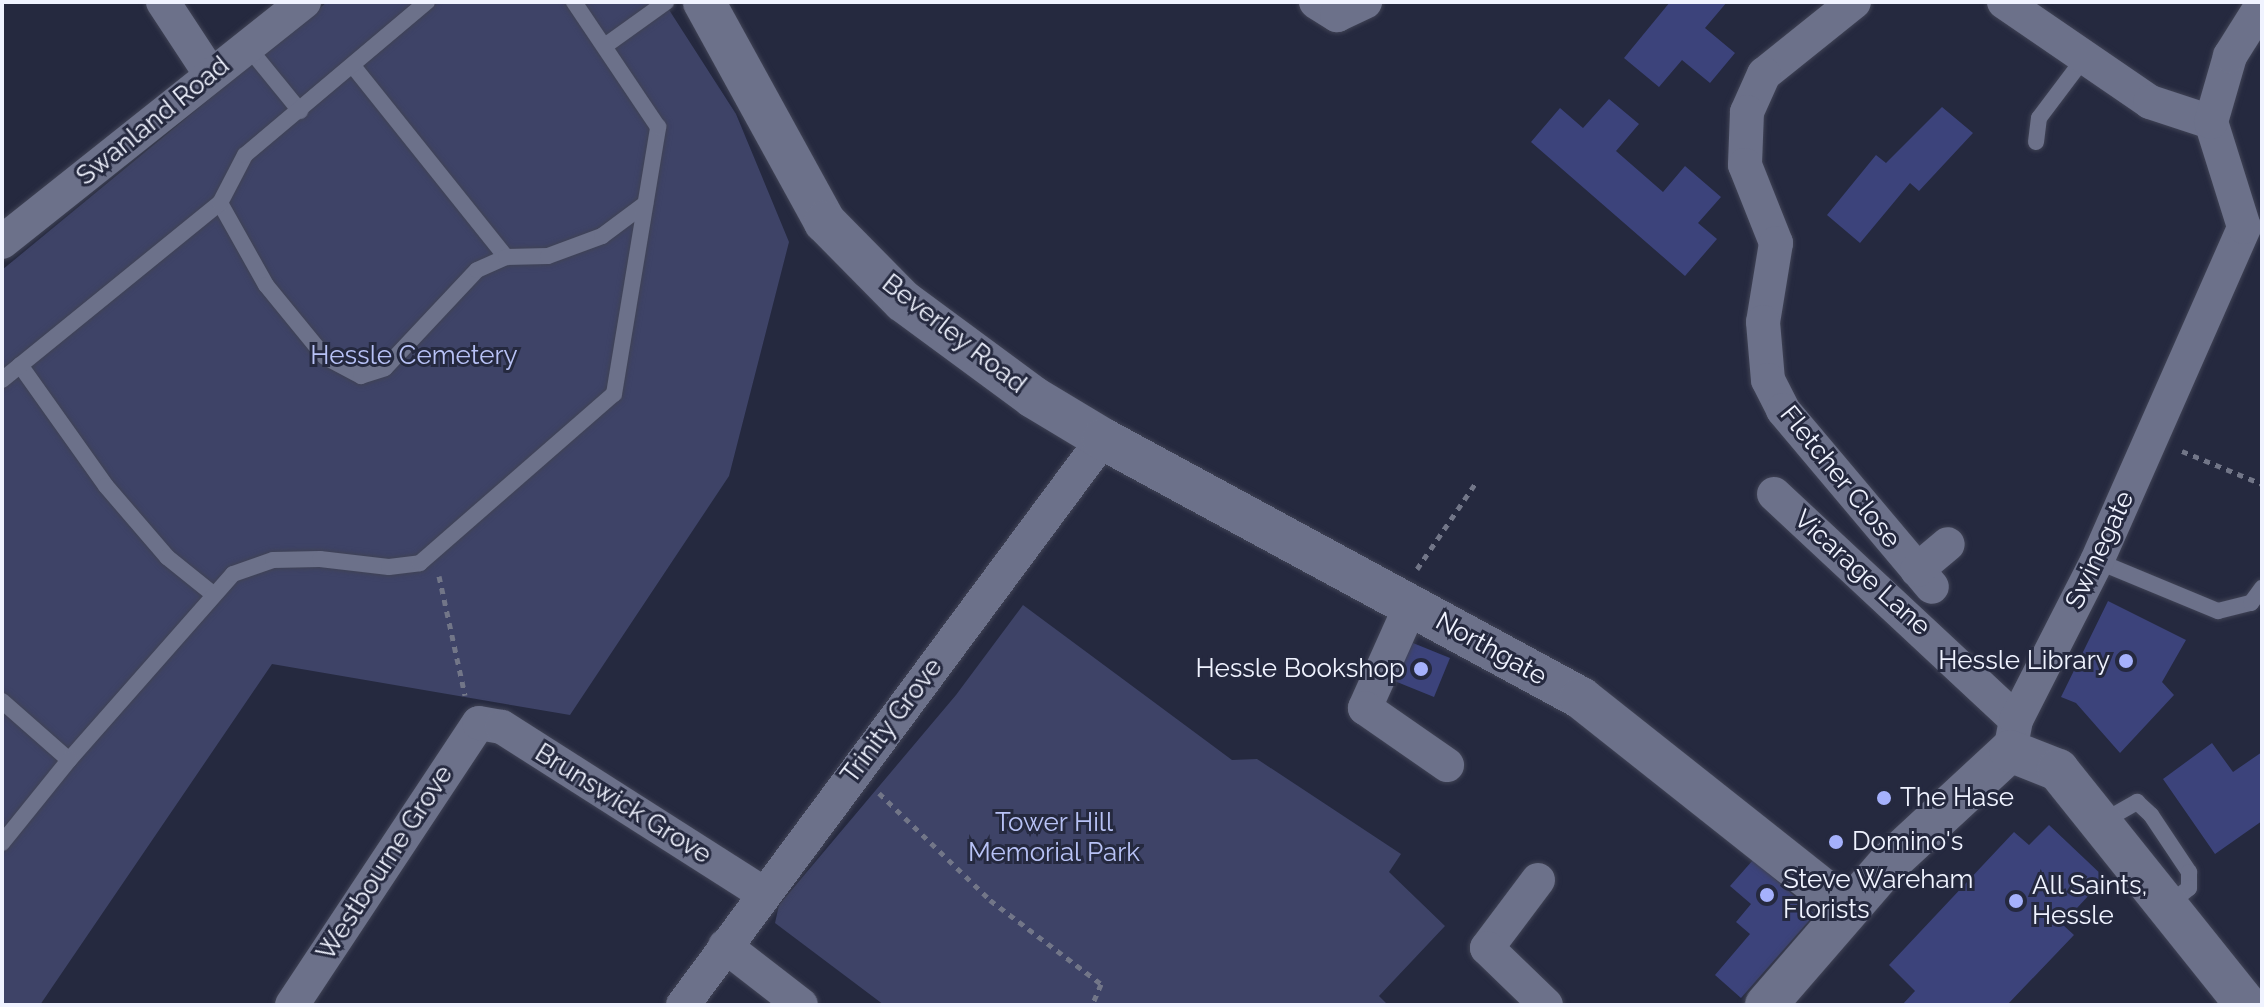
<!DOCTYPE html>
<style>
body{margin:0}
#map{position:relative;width:2264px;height:1007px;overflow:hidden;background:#25293f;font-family:Raleway,sans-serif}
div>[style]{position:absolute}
.green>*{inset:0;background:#3e4367}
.building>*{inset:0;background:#3c437b}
.path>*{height:5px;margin-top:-2.5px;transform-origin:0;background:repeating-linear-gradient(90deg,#727688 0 6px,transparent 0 12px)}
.roads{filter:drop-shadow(0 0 2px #404355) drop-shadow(0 0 2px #404355)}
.service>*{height:16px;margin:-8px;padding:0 8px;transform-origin:8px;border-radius:8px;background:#6c718a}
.minor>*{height:34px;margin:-17px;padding:0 17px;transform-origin:17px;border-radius:17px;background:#6c718a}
.tertiary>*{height:42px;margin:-21px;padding:0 21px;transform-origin:21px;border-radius:21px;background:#6c718a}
.dots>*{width:22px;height:22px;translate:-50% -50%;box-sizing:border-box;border:4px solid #25293f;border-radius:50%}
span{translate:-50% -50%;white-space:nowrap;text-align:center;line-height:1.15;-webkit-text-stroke:6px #25293f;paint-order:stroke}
.street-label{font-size:26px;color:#f0f3ff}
.park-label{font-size:26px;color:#b8c2f6}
.poi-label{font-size:26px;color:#f0f3ff}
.right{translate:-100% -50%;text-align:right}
.left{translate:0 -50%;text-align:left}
.frame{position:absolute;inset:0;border:4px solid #f0f3ff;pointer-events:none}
</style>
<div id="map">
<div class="green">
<i style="clip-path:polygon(327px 2px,664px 2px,736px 114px,789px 242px,729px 476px,570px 715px,272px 664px,40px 1005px,2px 1005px,2px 270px)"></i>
<i style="clip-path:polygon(1023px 605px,1232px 760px,1257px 759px,1401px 854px,1389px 872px,1445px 926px,1379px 996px,1388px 1005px,884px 1005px,775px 923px,779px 905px,956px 695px)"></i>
</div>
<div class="building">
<i style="clip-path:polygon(1670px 2px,1727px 2px,1705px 28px,1735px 53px,1710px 83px,1682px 60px,1659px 87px,1624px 58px)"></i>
<i style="clip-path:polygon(1609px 99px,1639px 124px,1616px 151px,1663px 192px,1685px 166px,1721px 197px,1698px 223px,1717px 239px,1685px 276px,1531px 142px,1560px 108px,1583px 128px)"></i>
<i style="clip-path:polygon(1942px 107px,1973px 133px,1919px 191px,1910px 183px,1860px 243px,1827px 215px,1876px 155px,1886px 163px)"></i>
<i style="clip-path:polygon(2108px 601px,2186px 640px,2162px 682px,2174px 695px,2120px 753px,2076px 703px,2061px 697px)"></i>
<i style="clip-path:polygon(1408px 641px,1450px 658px,1434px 697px,1392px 680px)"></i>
<i style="clip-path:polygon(2212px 743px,2233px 772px,2262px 752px,2262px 821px,2215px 854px,2163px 779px)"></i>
<i style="clip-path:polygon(2049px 825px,2105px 878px,2062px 924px,2074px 935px,2007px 1005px,1902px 1005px,1915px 991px,1889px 965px,2014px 832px,2029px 845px)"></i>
<i style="clip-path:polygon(1753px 860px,1815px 914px,1741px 998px,1715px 975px,1750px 934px,1736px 922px,1751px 904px,1730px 886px)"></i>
</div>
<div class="path">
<i style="left:2182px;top:451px;width:87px;rotate:22.4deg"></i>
<i style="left:1417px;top:569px;width:103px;rotate:-55.7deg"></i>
<i style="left:439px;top:576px;width:122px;rotate:77.7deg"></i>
<i style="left:879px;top:793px;width:154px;rotate:43.9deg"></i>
<i style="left:990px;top:900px;width:139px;rotate:37.1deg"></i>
<i style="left:1101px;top:984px;width:23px;rotate:113deg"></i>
</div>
<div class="roads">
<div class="service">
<i style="left:606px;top:45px;width:74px;rotate:-35.6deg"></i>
<i style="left:247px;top:46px;width:84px;rotate:50.8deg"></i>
<i style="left:353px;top:66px;width:245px;rotate:51.3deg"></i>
<i style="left:2036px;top:142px;width:24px;rotate:-83deg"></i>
<i style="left:2039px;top:118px;width:76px;rotate:-53deg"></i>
<i style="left:220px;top:203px;width:94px;rotate:60.7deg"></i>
<i style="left:266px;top:285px;width:93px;rotate:50.7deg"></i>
<i style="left:325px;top:357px;width:41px;rotate:27.8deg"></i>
<i style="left:361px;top:376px;width:25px;rotate:-18deg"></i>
<i style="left:385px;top:368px;width:134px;rotate:-46.8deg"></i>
<i style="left:477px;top:270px;width:32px;rotate:-24deg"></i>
<i style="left:506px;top:257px;width:42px;rotate:-1.4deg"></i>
<i style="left:548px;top:256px;width:58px;rotate:-20.3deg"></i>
<i style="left:602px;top:236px;width:54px;rotate:-36.7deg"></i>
<i style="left:20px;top:365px;width:148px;rotate:54.6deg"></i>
<i style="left:106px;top:486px;width:94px;rotate:49.3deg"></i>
<i style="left:167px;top:557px;width:59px;rotate:38.8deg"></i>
<i style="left:2px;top:380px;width:281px;rotate:-39.1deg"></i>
<i style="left:220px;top:203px;width:54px;rotate:-62.5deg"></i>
<i style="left:245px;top:155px;width:238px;rotate:-40.1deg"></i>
<i style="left:2097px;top:561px;width:131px;rotate:22.5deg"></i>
<i style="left:2218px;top:611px;width:34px;rotate:-14deg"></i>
<i style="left:2251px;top:603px;width:19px;rotate:-54deg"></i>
<i style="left:2px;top:701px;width:89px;rotate:41.4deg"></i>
<i style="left:69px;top:760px;width:248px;rotate:-48.6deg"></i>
<i style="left:233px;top:574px;width:42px;rotate:-19.3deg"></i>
<i style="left:273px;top:560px;width:47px;rotate:-1.2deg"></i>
<i style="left:320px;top:559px;width:69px;rotate:6.6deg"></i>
<i style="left:389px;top:567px;width:31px;rotate:-7deg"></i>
<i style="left:420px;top:563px;width:257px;rotate:-41.1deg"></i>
<i style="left:614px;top:394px;width:271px;rotate:-80.6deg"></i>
<i style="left:658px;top:127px;width:151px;rotate:-123.9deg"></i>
<i style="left:2100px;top:823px;width:43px;rotate:-29.6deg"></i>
<i style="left:2137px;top:802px;width:19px;rotate:43deg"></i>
<i style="left:2151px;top:815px;width:69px;rotate:56.3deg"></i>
<i style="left:2189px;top:872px;width:16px;rotate:90deg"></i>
<i style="left:2189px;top:888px;width:27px;rotate:141deg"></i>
<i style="left:2px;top:843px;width:107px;rotate:-51.1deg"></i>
</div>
<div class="minor">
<i style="left:163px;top:2px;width:87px;rotate:56.7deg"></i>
<i style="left:1316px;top:2px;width:25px;rotate:32deg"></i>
<i style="left:1337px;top:15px;width:31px;rotate:-25deg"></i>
<i style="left:1854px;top:2px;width:115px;rotate:141.3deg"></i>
<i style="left:1764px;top:74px;width:42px;rotate:114.1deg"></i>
<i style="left:1747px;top:112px;width:53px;rotate:92.2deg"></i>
<i style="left:1745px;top:165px;width:84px;rotate:68.3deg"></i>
<i style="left:1776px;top:243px;width:80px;rotate:99.3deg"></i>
<i style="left:1763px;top:322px;width:58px;rotate:85.1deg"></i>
<i style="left:1768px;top:380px;width:34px;rotate:63deg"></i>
<i style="left:1783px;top:410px;width:231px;rotate:49.9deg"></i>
<i style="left:2004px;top:2px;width:177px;rotate:34.4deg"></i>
<i style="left:2150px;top:102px;width:64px;rotate:18.2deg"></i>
<i style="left:2px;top:242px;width:386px;rotate:-38.5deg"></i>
<i style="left:1774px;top:494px;width:331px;rotate:43deg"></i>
<i style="left:1917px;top:570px;width:40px;rotate:-40deg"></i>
<i style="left:1411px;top:605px;width:113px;rotate:114.1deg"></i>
<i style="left:1365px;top:708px;width:100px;rotate:34.8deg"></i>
<i style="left:2010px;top:751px;width:32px;rotate:-79deg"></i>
<i style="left:2016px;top:720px;width:178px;rotate:-63deg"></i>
<i style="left:2097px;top:561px;width:365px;rotate:-66.2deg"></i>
<i style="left:2244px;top:227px;width:110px;rotate:-107.4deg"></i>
<i style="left:2211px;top:122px;width:69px;rotate:-73.9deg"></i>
<i style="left:2230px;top:56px;width:60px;rotate:-57.9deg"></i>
<i style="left:1538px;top:880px;width:85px;rotate:126.9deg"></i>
<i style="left:1487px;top:948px;width:82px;rotate:44deg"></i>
<i style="left:725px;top:946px;width:96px;rotate:37.8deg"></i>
<i style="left:292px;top:1005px;width:338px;rotate:-56.5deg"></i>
<i style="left:479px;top:723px;width:23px;rotate:10deg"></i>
<i style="left:502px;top:727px;width:309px;rotate:32.5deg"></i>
<i style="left:683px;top:1005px;width:705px;rotate:-53.42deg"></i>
</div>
<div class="tertiary">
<i style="left:704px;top:2px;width:251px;rotate:61.2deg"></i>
<i style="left:825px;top:222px;width:111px;rotate:45.4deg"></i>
<i style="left:903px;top:301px;width:162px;rotate:36.4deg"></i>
<i style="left:1033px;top:397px;width:82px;rotate:31deg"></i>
<i style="left:1103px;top:439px;width:544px;rotate:28.45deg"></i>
<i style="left:1581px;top:698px;width:338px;rotate:38.4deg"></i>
<i style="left:1766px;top:1005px;width:189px;rotate:-49.1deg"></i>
<i style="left:1890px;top:862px;width:163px;rotate:-42.8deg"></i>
<i style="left:2010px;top:751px;width:52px;rotate:21.6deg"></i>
<i style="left:2058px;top:770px;width:301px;rotate:51.3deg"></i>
</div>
</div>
<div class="dots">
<i style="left:2126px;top:661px;background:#a5b1fc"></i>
<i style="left:1421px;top:669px;background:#a5b1fc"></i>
<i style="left:1884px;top:798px;background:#a5b1fc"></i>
<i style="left:1836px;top:842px;background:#a5b1fc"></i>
<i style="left:1767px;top:895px;background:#a5b1fc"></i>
<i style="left:2016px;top:901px;background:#a5b1fc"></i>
</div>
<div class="street-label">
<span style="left:153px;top:121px;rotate:-39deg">Swanland Road</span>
<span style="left:954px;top:334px;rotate:38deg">Beverley Road</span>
<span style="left:1840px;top:477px;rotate:51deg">Fletcher Close</span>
<span style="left:2100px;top:550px;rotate:-65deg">Swinegate</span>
<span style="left:1862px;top:573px;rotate:42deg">Vicarage Lane</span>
<span style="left:1491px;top:649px;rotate:29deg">Northgate</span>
<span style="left:892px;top:721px;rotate:-53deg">Trinity Grove</span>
<span style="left:623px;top:804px;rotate:32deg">Brunswick Grove</span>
<span style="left:385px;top:863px;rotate:-57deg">Westbourne Grove</span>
</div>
<div class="park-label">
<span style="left:414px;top:356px">Hessle Cemetery</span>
<span style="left:1054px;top:838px">Tower Hill<br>Memorial Park</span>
</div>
<div class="poi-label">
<span class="right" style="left:2110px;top:661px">Hessle Library</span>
<span class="right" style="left:1405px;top:669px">Hessle Bookshop</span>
<span class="left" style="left:1900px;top:798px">The Hase</span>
<span class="left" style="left:1852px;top:842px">Domino's</span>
<span class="left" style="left:1783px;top:895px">Steve Wareham<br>Florists</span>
<span class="left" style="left:2032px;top:901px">All Saints,<br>Hessle</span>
</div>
<div class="frame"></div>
</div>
